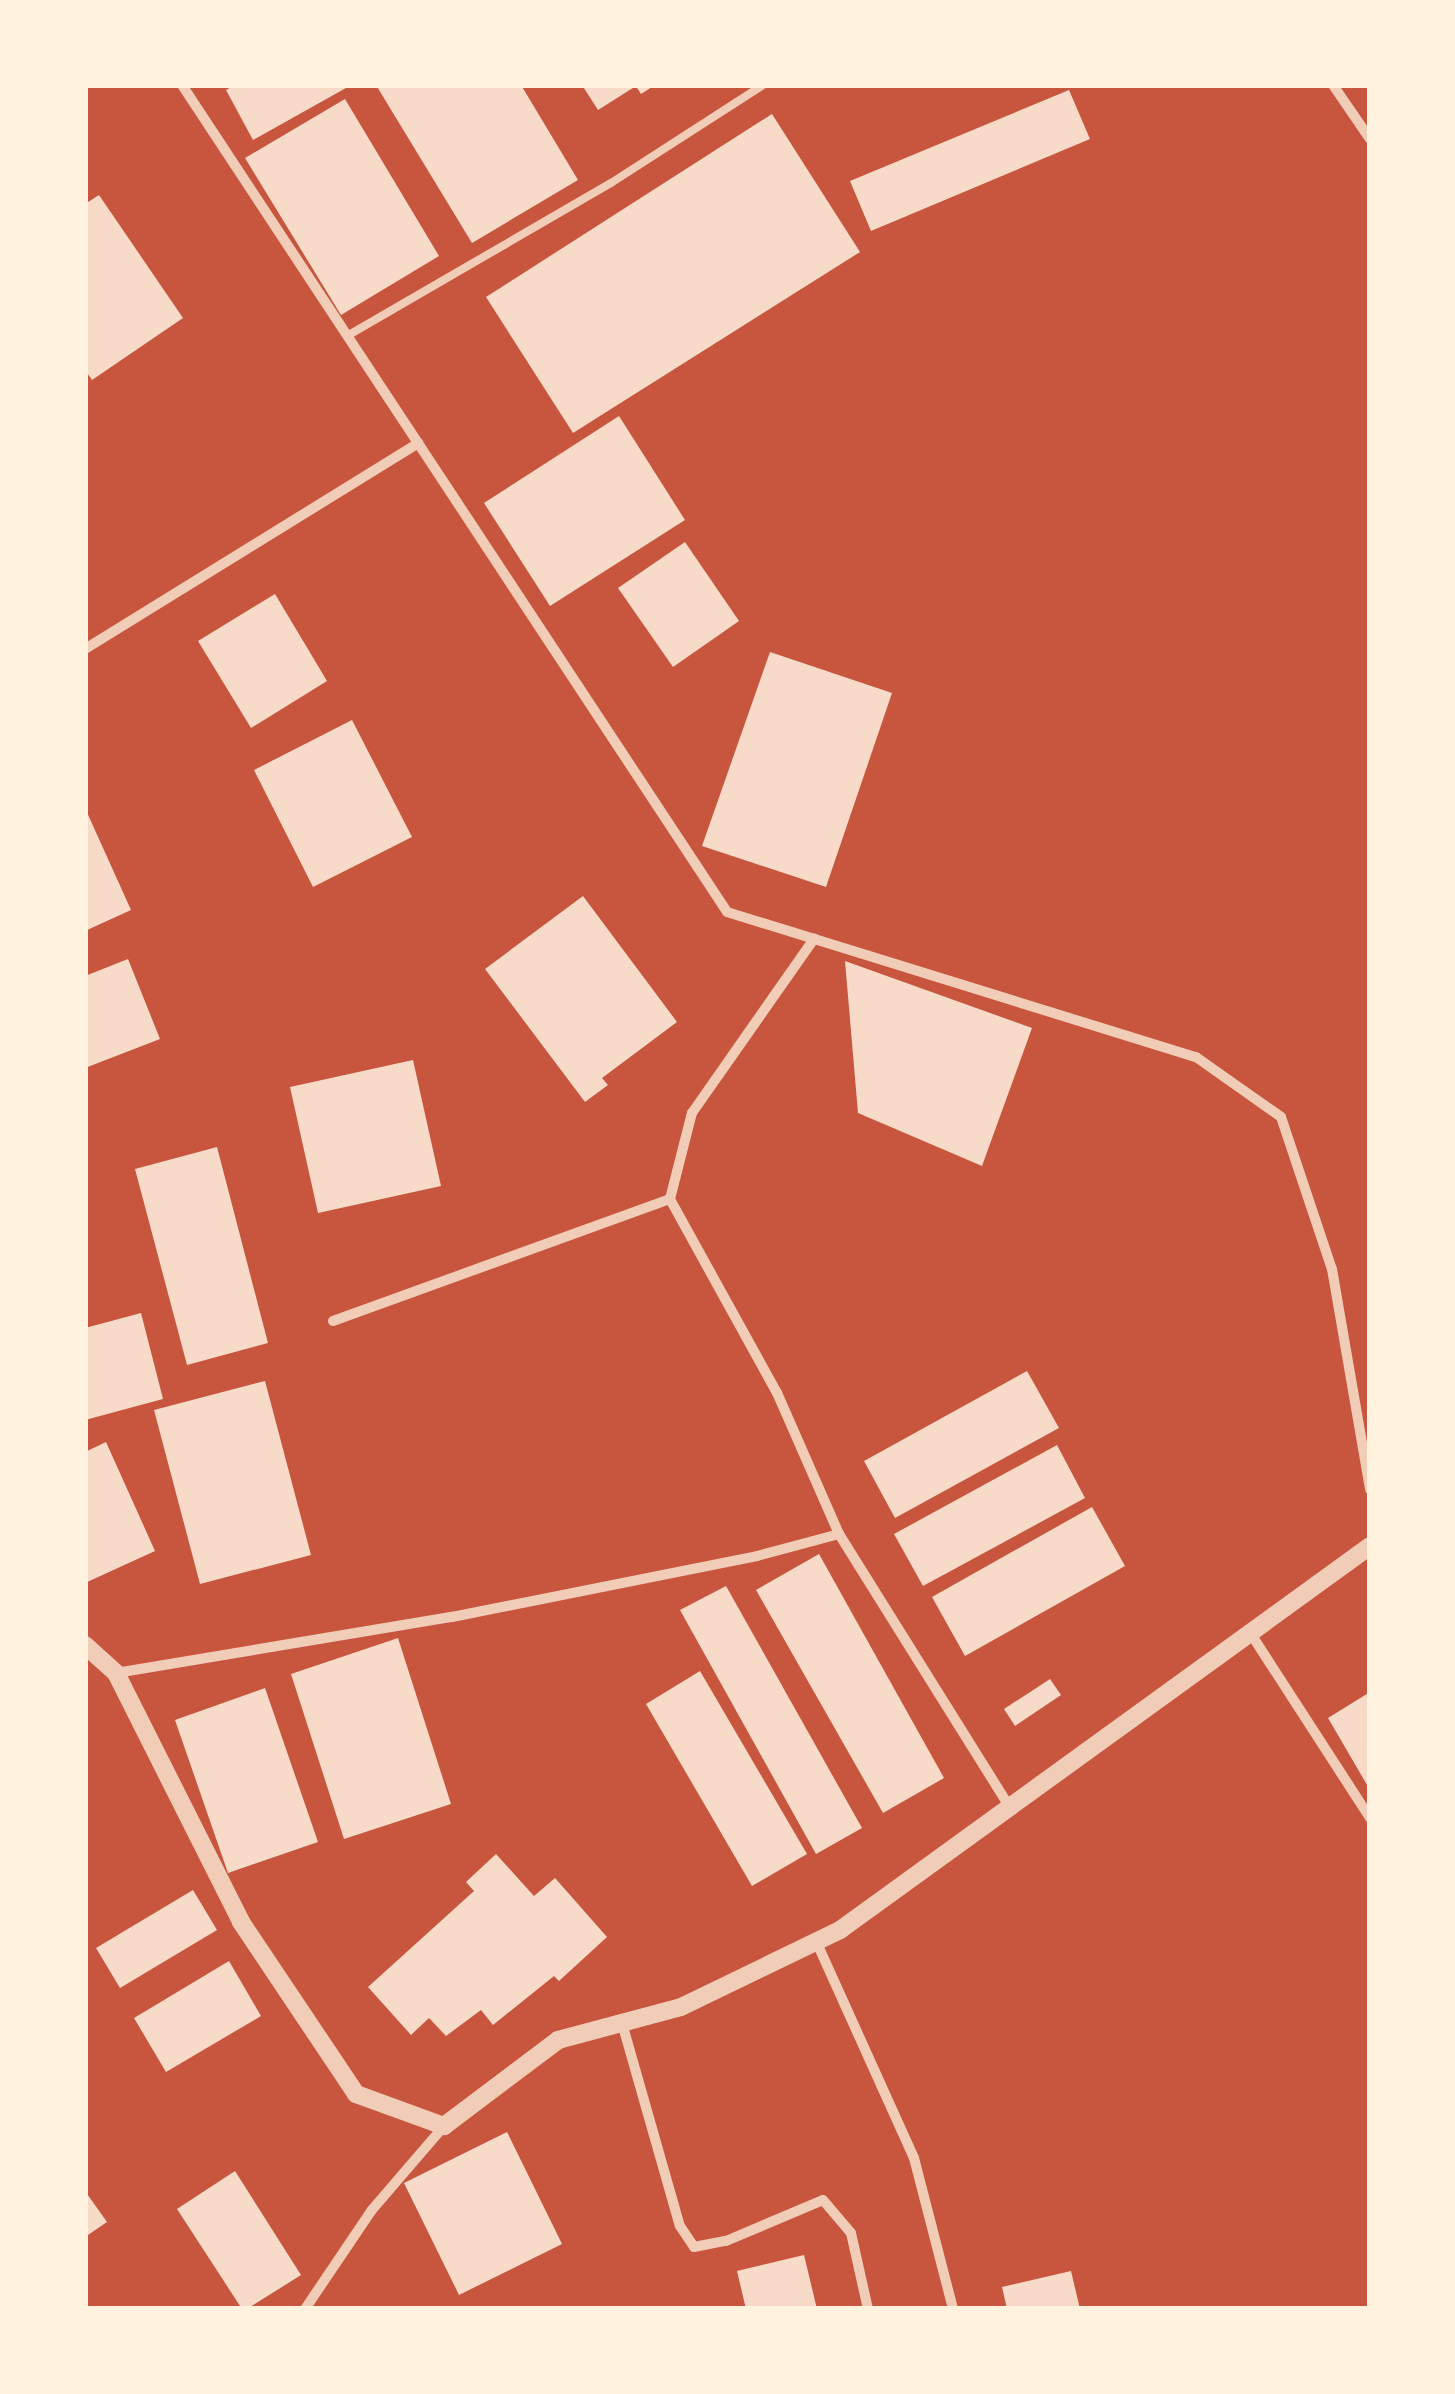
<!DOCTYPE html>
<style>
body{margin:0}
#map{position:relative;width:1455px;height:2394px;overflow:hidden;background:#c8553d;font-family:Rubik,sans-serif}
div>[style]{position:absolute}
.building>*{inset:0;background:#f7dbc8}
.service>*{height:8px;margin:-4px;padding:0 4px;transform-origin:4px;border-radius:4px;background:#f1ccb7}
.minor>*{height:10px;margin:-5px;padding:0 5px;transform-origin:5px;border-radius:5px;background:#f1ccb7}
.tertiary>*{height:18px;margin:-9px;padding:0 9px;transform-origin:9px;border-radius:9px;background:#f1ccb7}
span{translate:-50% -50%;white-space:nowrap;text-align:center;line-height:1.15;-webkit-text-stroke:9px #fff3e0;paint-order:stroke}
.frame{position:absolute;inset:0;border:88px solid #fff3e0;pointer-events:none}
</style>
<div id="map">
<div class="building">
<i style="clip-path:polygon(235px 85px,344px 85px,346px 88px,253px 140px,226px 90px)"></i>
<i style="clip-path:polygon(376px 85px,521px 85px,578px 180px,472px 243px)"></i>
<i style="clip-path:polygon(582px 85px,655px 85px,641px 94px,636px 86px,598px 110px)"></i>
<i style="clip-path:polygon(1069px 90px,1090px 139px,871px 231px,850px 181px)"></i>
<i style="clip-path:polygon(345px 99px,439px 256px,341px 315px,245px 158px)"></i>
<i style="clip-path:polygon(772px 114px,860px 252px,573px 433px,486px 297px)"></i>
<i style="clip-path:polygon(99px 195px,183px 318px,92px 380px,85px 370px,85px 204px)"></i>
<i style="clip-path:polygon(619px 416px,685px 520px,550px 606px,484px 503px)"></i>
<i style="clip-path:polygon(685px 542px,739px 621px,673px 667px,618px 588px)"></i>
<i style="clip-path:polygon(275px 594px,327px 681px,251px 728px,198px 641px)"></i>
<i style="clip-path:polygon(770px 652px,892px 693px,826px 887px,702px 846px)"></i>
<i style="clip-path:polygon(352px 720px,412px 837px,313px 887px,254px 770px)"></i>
<i style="clip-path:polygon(85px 808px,131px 910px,85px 931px)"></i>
<i style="clip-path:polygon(583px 896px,677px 1022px,602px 1078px,608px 1085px,585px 1102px,485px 969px)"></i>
<i style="clip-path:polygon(128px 959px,160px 1039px,85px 1068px,85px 976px)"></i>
<i style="clip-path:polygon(845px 961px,1032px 1028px,982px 1166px,858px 1113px)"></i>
<i style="clip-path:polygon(413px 1060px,441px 1186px,318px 1213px,290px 1087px)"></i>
<i style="clip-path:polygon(217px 1147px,268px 1343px,187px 1365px,135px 1169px)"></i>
<i style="clip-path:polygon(141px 1313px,163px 1399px,85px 1420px,85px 1328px)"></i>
<i style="clip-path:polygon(1027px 1371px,1059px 1428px,895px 1518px,864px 1461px)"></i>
<i style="clip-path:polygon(265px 1381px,311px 1555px,200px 1584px,154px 1410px)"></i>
<i style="clip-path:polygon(106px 1442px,155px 1551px,85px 1583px,85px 1452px)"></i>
<i style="clip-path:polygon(1057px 1445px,1085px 1498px,923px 1586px,894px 1534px)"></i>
<i style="clip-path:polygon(1092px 1507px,1125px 1566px,965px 1656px,932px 1597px)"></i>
<i style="clip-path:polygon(819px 1554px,944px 1778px,883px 1813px,756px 1590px)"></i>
<i style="clip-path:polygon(726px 1586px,862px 1828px,816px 1854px,680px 1610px)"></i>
<i style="clip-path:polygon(398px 1638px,451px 1804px,344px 1839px,291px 1674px)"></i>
<i style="clip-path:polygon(700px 1671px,807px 1854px,752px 1886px,646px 1704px)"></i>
<i style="clip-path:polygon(1050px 1679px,1061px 1695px,1015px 1726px,1004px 1709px)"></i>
<i style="clip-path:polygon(265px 1688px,318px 1842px,228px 1873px,175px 1720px)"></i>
<i style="clip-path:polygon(1370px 1692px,1370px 1790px,1328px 1718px)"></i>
<i style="clip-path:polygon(496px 1854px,534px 1896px,555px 1878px,607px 1937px,559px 1981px,554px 1976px,493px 2025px,481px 2010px,446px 2036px,429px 2018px,411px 2035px,368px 1987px,474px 1891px,466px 1882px)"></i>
<i style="clip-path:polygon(193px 1890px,217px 1930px,120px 1988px,96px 1948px)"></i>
<i style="clip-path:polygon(229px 1961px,261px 2016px,166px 2072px,134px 2018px)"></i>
<i style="clip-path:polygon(507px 2132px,562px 2244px,459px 2295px,404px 2183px)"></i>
<i style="clip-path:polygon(235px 2171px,301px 2275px,247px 2309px,242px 2309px,177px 2209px)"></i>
<i style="clip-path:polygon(85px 2191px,107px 2222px,85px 2237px)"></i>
<i style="clip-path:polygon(804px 2255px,817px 2309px,746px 2309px,737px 2271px)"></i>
<i style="clip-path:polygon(1071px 2271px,1080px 2309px,1007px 2309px,1002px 2287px)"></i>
</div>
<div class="service">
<i style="left:347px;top:336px;width:305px;rotate:-30.1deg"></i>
<i style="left:611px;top:183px;width:181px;rotate:-32.8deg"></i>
</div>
<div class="minor">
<i style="left:182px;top:85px;width:990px;rotate:56.61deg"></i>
<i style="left:727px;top:912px;width:491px;rotate:17.2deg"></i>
<i style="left:1196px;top:1057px;width:104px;rotate:35.2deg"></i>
<i style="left:1281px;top:1117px;width:160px;rotate:71.5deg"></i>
<i style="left:1332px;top:1269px;width:224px;rotate:80.2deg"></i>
<i style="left:1333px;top:85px;width:65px;rotate:55.6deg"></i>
<i style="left:85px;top:649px;width:392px;rotate:-31.7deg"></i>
<i style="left:333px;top:1321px;width:358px;rotate:-19.9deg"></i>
<i style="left:839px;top:1534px;width:323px;rotate:58deg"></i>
<i style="left:1251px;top:1634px;width:219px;rotate:57.1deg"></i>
<i style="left:116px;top:1673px;width:341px;rotate:-9.5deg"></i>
<i style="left:452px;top:1617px;width:311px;rotate:-11.3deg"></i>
<i style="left:757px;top:1556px;width:85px;rotate:-15deg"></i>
<i style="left:839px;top:1534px;width:154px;rotate:-113.7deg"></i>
<i style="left:777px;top:1393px;width:222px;rotate:-118.9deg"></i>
<i style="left:670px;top:1199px;width:89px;rotate:-75.7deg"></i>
<i style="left:692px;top:1113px;width:213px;rotate:-55deg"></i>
<i style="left:816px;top:1941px;width:238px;rotate:65.7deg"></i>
<i style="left:914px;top:2158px;width:156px;rotate:75.5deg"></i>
<i style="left:622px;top:2023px;width:211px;rotate:74.1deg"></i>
<i style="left:680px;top:2226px;width:25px;rotate:56deg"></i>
<i style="left:694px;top:2247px;width:33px;rotate:-11deg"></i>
<i style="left:726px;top:2241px;width:105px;rotate:-22.9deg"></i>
<i style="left:823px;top:2200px;width:43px;rotate:49.7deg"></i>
<i style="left:851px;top:2233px;width:78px;rotate:77.4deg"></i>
<i style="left:305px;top:2309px;width:118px;rotate:-56deg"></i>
<i style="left:371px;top:2211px;width:112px;rotate:-49.3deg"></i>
</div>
<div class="tertiary">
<i style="left:85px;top:1645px;width:42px;rotate:42.1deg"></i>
<i style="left:116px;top:1673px;width:279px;rotate:63.3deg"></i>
<i style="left:241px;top:1922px;width:207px;rotate:56.2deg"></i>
<i style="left:356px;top:2094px;width:94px;rotate:20deg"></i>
<i style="left:444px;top:2126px;width:143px;rotate:-37deg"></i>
<i style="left:558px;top:2040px;width:127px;rotate:-15deg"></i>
<i style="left:681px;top:2007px;width:177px;rotate:-25.8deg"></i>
<i style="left:840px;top:1930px;width:654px;rotate:-35.92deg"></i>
</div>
<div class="frame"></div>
</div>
